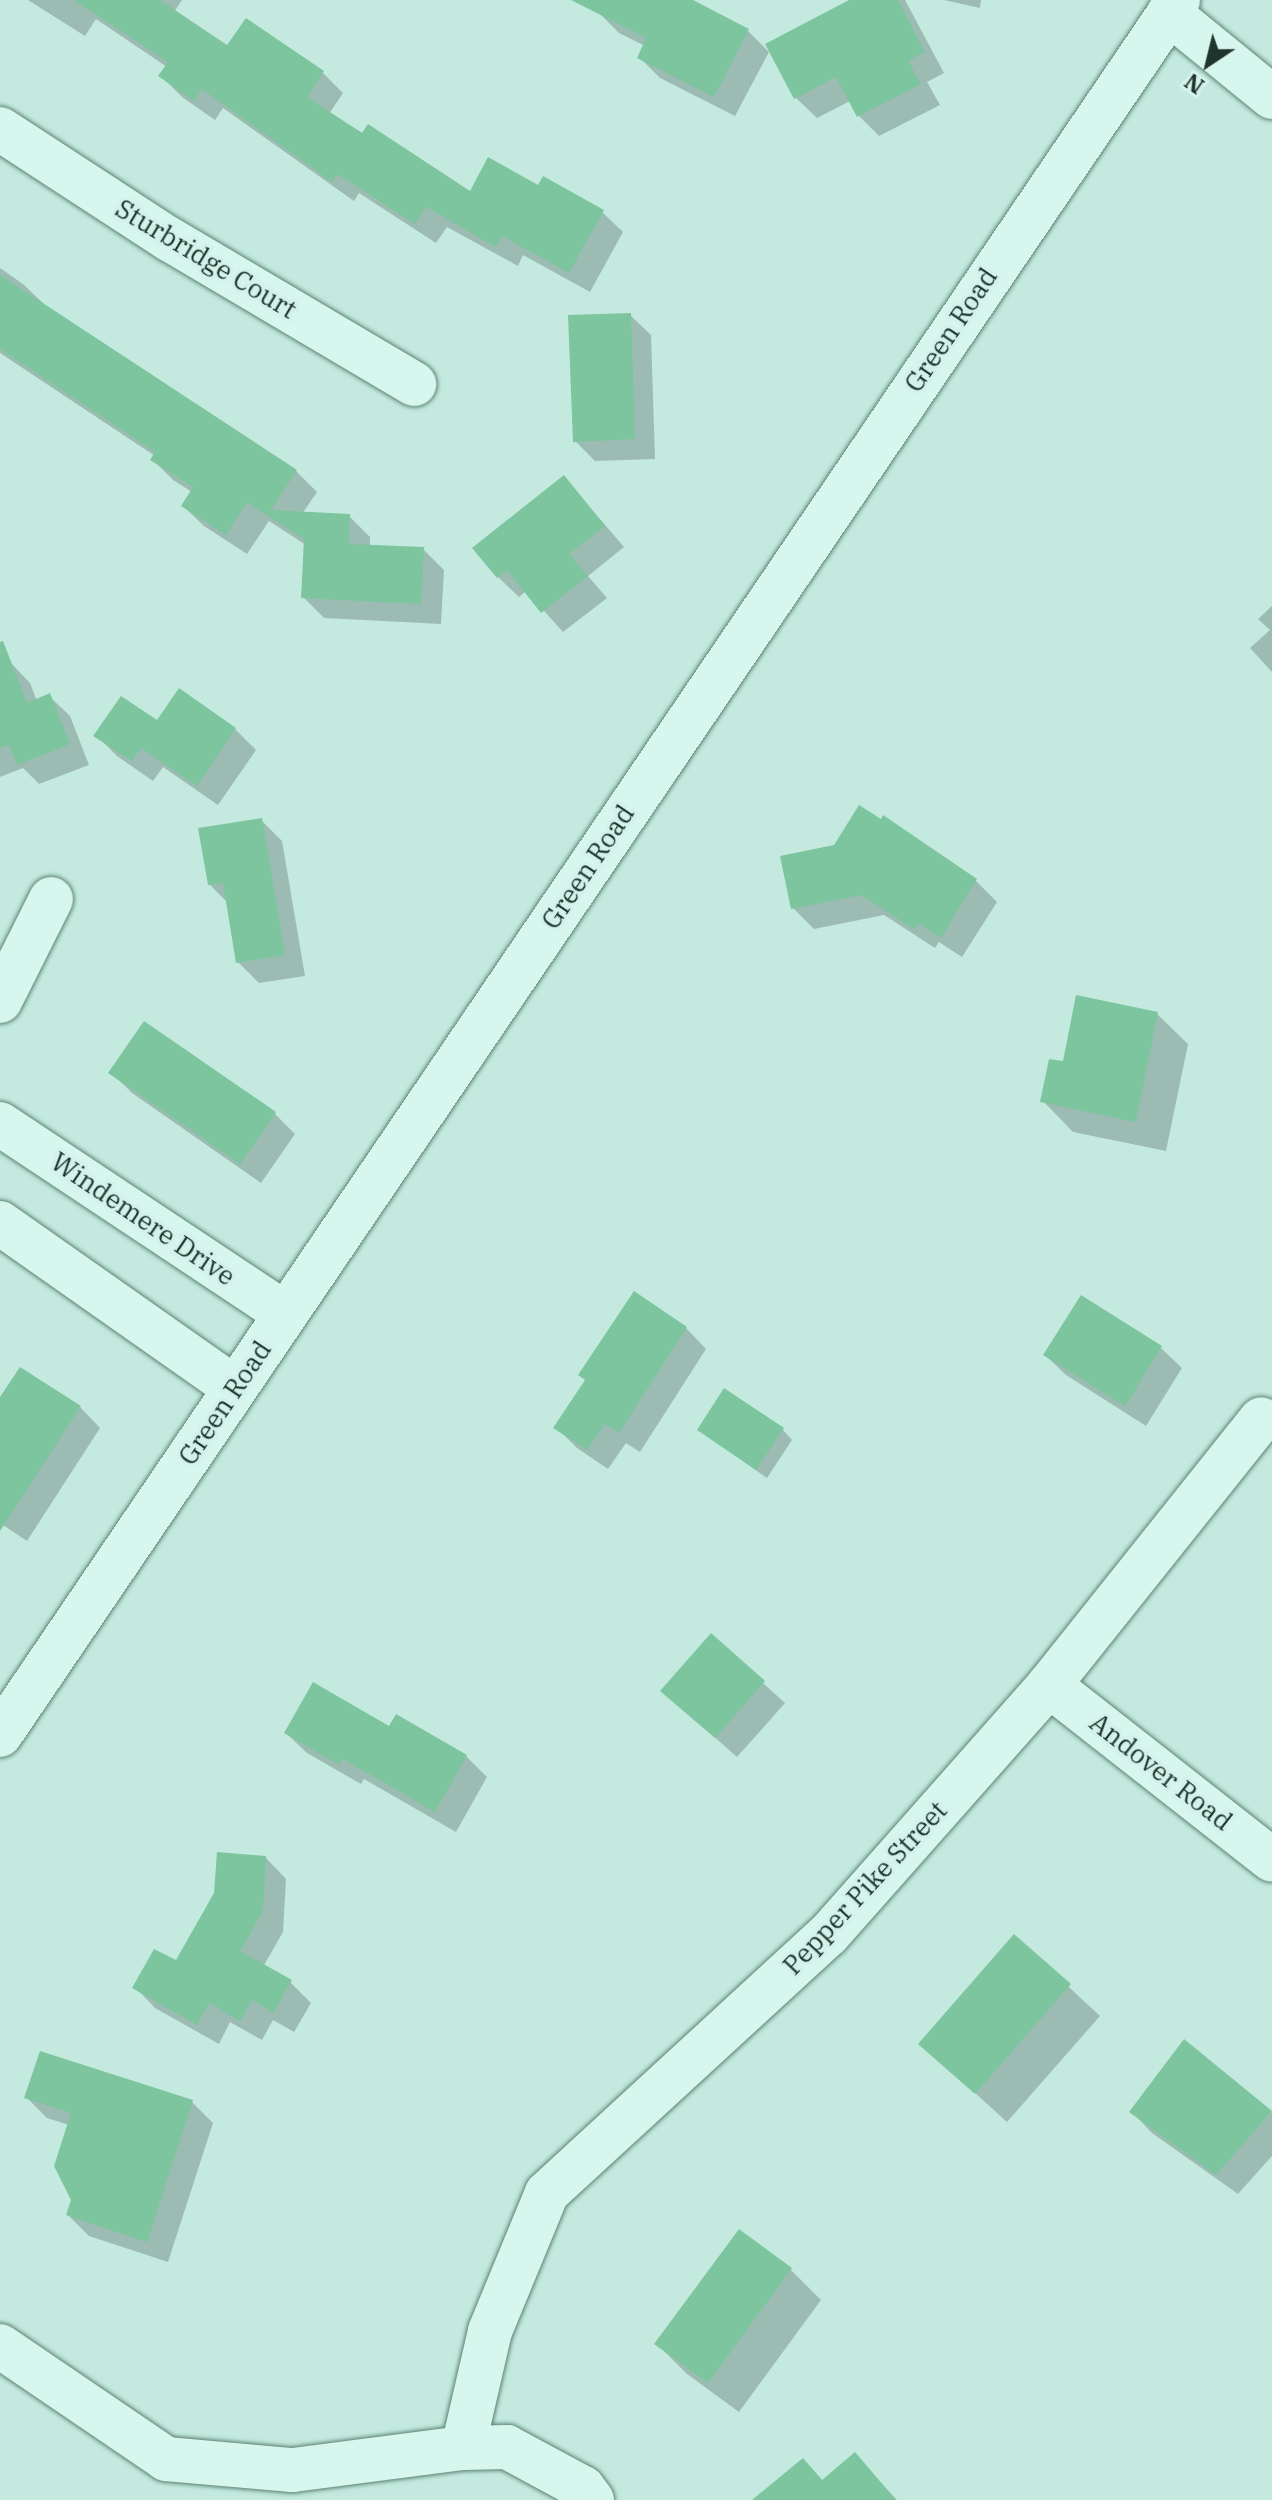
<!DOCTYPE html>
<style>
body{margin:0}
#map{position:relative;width:1272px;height:2500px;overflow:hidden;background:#c4eae0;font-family:"IBM Plex Serif",serif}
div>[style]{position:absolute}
.shadow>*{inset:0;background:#0003}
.building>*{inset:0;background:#7dc59e}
.roads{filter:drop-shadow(0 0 2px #5c8373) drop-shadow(0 0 2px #5c8373)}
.minor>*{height:44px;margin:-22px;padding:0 22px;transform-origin:22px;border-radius:22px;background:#d7f6ee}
span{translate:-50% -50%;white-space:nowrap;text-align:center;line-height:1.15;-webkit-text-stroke:7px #d3f2eb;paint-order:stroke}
.street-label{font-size:26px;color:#1f342a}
.north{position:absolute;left:1168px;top:24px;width:80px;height:80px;-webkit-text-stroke:6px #d3f2eb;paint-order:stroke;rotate:215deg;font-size:22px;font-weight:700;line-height:32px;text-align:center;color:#1f342a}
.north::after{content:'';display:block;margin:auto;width:28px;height:36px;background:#1f342a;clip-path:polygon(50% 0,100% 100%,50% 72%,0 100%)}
</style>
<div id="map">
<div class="shadow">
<i style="clip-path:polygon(28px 0,182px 0,174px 12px,227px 48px,323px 73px,343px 93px,329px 114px,471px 194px,539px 188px,602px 212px,623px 232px,590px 292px,523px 255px,518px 266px,447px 227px,436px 243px,359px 193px,354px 201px,223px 108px,215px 120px,182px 97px,161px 76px,167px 67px,96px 19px,85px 36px)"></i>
<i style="clip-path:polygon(604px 0,689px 0,748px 31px,769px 52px,735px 116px,660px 78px,639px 57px,645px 46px,619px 33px,598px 12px)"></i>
<i style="clip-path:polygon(854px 0,905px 0,944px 73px,927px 82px,940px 105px,879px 136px,859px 116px,850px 101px,817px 118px,796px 98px)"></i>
<i style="clip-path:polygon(944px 0,981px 0,980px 8px)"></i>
<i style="clip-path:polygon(0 268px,23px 284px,44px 304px,296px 471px,317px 492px,302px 514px,349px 516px,370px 537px,370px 547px,423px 549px,444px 570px,441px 624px,324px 618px,303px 597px,306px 545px,269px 521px,247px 554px,204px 526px,183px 506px,192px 492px,173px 480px,153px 460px,155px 456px,0 353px)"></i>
<i style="clip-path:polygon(630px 315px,651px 335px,655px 459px,595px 461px,575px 441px)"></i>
<i style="clip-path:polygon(564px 477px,624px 547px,588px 576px,607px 598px,563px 632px,526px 591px,519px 597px,498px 577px)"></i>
<i style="clip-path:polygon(1272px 606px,1272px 672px,1250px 648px,1270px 630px,1258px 619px)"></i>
<i style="clip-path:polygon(10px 662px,30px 683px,37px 701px,49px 696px,70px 716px,89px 765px,39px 784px,23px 768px,0 777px,0 666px)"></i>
<i style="clip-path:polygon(179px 691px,235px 729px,256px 750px,218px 805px,163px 767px,153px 781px,117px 756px,96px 735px,157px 723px)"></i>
<i style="clip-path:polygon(884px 818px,976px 881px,997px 902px,962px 957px,939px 942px,935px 948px,884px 915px,814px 929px,793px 908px,835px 847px)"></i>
<i style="clip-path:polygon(261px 820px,282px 841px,305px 976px,259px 983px,238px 962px,228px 903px,209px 884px)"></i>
<i style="clip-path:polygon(1157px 1014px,1188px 1044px,1166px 1151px,1073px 1132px,1043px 1101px)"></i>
<i style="clip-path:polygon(145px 1024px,275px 1114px,295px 1134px,261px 1183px,132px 1093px,111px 1072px)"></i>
<i style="clip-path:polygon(1081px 1298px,1161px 1348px,1182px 1368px,1146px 1426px,1066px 1375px,1045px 1355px)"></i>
<i style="clip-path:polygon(686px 1328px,706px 1349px,640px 1452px,626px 1443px,608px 1469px,577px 1448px,556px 1427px)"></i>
<i style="clip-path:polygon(0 1401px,80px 1407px,100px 1428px,27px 1541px,0 1523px)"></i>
<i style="clip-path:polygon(699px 1430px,783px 1430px,792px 1440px,767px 1478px)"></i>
<i style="clip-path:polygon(711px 1636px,785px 1703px,737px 1757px,662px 1691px)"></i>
<i style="clip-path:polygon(390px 1729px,466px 1756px,487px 1777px,456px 1832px,364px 1779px,361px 1784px,307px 1753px,286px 1733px)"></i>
<i style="clip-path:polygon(266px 1858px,286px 1879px,283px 1932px,263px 1967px,290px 1982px,311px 2003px,294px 2032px,273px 2020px,262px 2040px,230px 2022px,219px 2044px,155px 2008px,135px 1987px,177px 1963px)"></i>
<i style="clip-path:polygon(1015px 1937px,1100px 2016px,1007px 2122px,921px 2044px)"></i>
<i style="clip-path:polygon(1184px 2042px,1272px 2113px,1272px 2156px,1238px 2194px,1152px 2133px,1132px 2112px)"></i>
<i style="clip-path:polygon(27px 2098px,192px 2102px,213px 2123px,168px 2262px,89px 2236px,68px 2215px,73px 2200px,69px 2125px,47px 2118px)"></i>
<i style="clip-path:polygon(739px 2232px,791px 2270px,821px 2300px,739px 2412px,687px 2374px,657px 2344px)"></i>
<i style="clip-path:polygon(854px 2454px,897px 2500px,789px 2500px,802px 2460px,823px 2481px)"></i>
</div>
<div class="building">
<i style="clip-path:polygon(74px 0,160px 0,227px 45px,246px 18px,324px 71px,307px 97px,362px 133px,368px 124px,470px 191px,488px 157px,538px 185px,543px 176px,604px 210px,569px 273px,502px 236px,496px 247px,426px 207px,415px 224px,337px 174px,332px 182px,202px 89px,194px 101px,158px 76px,168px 62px)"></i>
<i style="clip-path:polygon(571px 0,693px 0,749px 29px,714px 97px,637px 58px,646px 38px)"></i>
<i style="clip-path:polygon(849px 0,898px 0,925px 52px,908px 61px,921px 84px,857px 117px,836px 77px,794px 99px,765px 44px)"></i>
<i style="clip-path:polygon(0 275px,297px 470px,271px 510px,350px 514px,349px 544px,424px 547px,421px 604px,301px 598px,304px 539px,247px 502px,226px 535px,181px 506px,193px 487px,150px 460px,155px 452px,0 349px)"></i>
<i style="clip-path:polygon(631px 313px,635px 439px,573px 442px,568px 315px)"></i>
<i style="clip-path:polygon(564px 475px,605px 526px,569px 554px,588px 576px,541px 613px,507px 570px,497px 578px,472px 548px)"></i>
<i style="clip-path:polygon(3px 641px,27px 703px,50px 693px,70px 744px,17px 765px,9px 745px,0 748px,0 642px)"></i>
<i style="clip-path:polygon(179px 688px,236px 728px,197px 786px,141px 748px,132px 761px,93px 736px,121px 696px,157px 720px)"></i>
<i style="clip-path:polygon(859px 805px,881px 819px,883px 815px,977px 879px,941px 938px,918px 923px,914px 929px,861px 895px,791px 909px,780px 856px,834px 845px)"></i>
<i style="clip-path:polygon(262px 818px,285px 955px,236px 963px,223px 883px,208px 885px,198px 828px)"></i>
<i style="clip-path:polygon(1076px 995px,1158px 1012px,1136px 1122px,1040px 1102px,1049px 1059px,1063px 1061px)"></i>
<i style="clip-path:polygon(144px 1021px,276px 1112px,240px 1164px,108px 1073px)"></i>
<i style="clip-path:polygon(634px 1291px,687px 1327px,619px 1433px,605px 1424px,587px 1450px,553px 1428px,585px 1380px,578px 1375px)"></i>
<i style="clip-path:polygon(1081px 1295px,1162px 1346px,1125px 1406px,1043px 1355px)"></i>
<i style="clip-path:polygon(20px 1367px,81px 1406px,0 1531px,0 1397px)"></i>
<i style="clip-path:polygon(724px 1388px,784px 1428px,756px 1470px,697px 1430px)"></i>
<i style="clip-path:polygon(711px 1633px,765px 1681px,715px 1738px,660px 1691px)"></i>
<i style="clip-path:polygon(313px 1682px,389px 1726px,396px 1714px,467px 1755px,435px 1812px,343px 1759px,339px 1765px,284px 1733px)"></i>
<i style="clip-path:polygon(217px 1852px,266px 1856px,263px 1911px,240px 1951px,292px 1980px,273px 2013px,252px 2000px,240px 2021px,209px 2003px,197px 2025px,132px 1988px,154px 1949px,176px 1960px,214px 1893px)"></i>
<i style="clip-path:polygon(1014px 1934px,1071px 1984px,975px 2094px,918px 2044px)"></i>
<i style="clip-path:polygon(1184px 2039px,1272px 2111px,1216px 2175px,1129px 2112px)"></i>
<i style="clip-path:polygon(40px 2051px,193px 2100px,147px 2242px,66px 2215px,71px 2200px,54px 2166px,71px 2113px,24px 2098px)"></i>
<i style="clip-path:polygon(739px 2229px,792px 2268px,708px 2383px,654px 2344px)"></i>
<i style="clip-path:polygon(855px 2452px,896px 2500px,752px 2500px,803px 2458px,822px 2480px)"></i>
</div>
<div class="roads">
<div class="minor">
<i style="left:1169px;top:13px;width:133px;rotate:39.2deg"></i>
<i style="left:0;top:129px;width:202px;rotate:33.1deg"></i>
<i style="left:169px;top:239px;width:285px;rotate:30.6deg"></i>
<i style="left:0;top:1001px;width:114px;rotate:-63.4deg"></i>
<i style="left:0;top:1124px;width:342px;rotate:33.6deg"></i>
<i style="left:0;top:1223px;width:287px;rotate:35.1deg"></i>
<i style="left:1049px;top:1685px;width:283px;rotate:38.1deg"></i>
<i style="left:0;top:1735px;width:2097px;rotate:-55.82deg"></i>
<i style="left:0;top:2346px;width:201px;rotate:34.2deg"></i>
<i style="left:166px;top:2459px;width:127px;rotate:5deg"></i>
<i style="left:293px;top:2470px;width:171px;rotate:-7.4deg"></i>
<i style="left:463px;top:2448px;width:44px;rotate:-1.3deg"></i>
<i style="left:507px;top:2447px;width:86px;rotate:28.3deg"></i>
<i style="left:583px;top:2488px;width:15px;rotate:53deg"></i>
<i style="left:463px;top:2448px;width:120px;rotate:-77deg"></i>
<i style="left:490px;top:2331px;width:149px;rotate:-67.6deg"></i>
<i style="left:547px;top:2193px;width:381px;rotate:-42.6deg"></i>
<i style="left:828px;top:1935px;width:334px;rotate:-48.5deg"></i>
<i style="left:1049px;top:1685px;width:340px;rotate:-51.4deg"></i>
</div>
</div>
<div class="street-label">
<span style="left:206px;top:259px;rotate:31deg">Sturbridge Court</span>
<span style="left:951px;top:330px;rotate:-56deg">Green Road</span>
<span style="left:588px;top:867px;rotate:-56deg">Green Road</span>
<span style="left:143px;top:1219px;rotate:34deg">Windemere Drive</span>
<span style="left:225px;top:1403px;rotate:-56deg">Green Road</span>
<span style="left:1161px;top:1772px;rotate:38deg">Andover Road</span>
<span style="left:865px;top:1888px;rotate:-47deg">Pepper Pike Street</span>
</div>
<div class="north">N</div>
</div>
